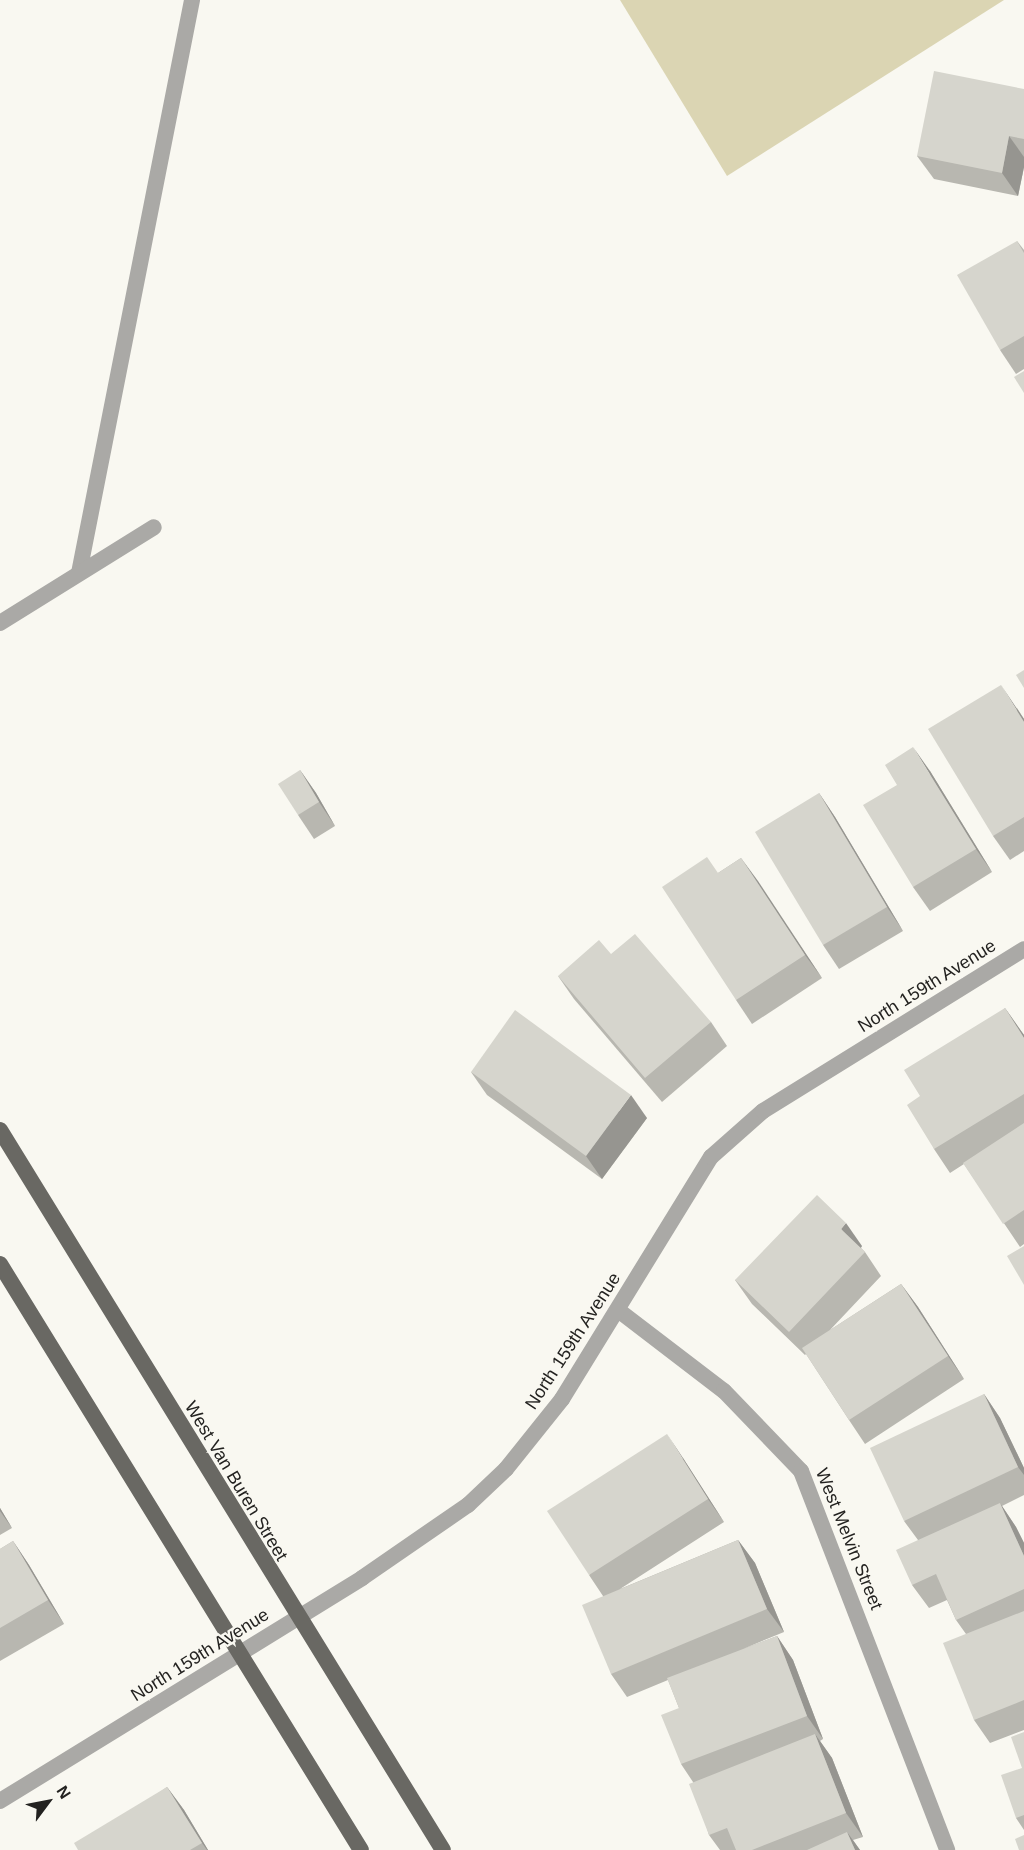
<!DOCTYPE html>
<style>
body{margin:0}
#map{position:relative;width:1024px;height:1850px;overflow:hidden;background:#f9f8f1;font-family:Arial,sans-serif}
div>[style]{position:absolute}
.green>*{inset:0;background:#dbd5b3}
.service>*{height:16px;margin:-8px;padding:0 8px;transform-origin:8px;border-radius:8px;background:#aaa9a6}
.minor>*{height:16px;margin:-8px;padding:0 8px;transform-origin:8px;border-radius:8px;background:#aaa9a6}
.primary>*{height:16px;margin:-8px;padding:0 8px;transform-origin:8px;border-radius:8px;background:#696863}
.wall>*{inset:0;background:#b8b7b0}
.shaded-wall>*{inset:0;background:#969590}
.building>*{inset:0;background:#d6d5cd}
span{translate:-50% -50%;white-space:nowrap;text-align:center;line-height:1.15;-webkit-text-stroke:4.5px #f9f8f1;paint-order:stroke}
.street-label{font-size:18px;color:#232220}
.north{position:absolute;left:18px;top:1772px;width:60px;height:60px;-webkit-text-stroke:4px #f9f8f1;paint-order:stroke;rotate:58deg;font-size:16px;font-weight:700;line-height:24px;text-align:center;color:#232220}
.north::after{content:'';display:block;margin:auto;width:21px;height:27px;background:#232220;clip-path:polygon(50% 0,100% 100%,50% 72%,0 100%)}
</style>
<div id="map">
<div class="green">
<i style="clip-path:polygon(620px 0,1004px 0,727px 176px)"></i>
</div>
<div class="service">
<i style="left:79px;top:573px;width:584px;rotate:-78.84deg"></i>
<i style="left:0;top:623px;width:181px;rotate:-31.9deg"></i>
</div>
<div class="minor">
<i style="left:618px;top:1310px;width:133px;rotate:37.4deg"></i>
<i style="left:724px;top:1391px;width:111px;rotate:46.1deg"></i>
<i style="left:801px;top:1471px;width:406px;rotate:68.9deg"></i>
<i style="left:0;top:1801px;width:425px;rotate:-31.6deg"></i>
<i style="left:362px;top:1578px;width:129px;rotate:-34.6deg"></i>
<i style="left:468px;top:1505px;width:52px;rotate:-43.5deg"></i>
<i style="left:506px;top:1469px;width:90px;rotate:-51.3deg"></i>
<i style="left:562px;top:1399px;width:284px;rotate:-58.4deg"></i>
<i style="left:711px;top:1157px;width:69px;rotate:-41.5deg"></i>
<i style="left:763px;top:1111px;width:307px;rotate:-31.8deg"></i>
</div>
<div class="primary">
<i style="left:0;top:1130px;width:845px;rotate:58.4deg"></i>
<i style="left:0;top:1264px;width:688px;rotate:58.37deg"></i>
</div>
<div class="wall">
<i style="clip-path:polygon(1024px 89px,1024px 167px,1018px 196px,934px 179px,917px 156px)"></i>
<i style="clip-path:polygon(1017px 241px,1024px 250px,1024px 369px,1016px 374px,1000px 350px)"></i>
<i style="clip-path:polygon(1017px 708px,1024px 719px,1024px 851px,1010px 860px,993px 836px)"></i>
<i style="clip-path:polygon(300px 770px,316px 793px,335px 826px,314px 839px,298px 815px)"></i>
<i style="clip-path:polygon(930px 771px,992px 872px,930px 911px,913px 887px)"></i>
<i style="clip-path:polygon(819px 793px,835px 817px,903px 931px,839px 969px,823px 945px)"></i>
<i style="clip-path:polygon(741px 858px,822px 978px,752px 1024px,736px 1000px,718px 873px)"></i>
<i style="clip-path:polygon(558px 976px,711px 1022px,727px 1046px,662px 1102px,574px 999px)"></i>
<i style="clip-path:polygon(1005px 1008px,1024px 1035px,1024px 1244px,1020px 1247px,964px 1164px,950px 1173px,934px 1149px,920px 1096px)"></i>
<i style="clip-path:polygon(471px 1072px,647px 1118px,602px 1179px,487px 1095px)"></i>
<i style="clip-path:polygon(862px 1246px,861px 1248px,865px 1252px,881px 1276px,830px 1330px,901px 1284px,918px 1307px,964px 1379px,865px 1444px,849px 1420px,806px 1354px,805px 1355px,752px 1304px,735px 1280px)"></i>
<i style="clip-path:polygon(984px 1394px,1000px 1418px,1024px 1468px,1024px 1495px,1002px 1506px,1016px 1527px,1024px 1543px,1024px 1730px,990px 1743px,974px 1720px,966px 1634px,956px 1620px,947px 1600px,929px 1608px,912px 1585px,918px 1540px,904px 1521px)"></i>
<i style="clip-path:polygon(683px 1458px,724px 1522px,620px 1589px,738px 1540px,755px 1563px,784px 1632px,743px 1649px,777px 1636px,793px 1660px,823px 1739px,820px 1741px,832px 1758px,863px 1837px,853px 1840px,860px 1850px,720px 1850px,709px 1835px,693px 1782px,681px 1764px,679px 1708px,668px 1680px,627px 1697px,611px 1674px,603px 1596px,589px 1575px)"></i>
<i style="clip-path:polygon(0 1508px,12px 1528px,0 1535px)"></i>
<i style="clip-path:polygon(13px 1541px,29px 1565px,64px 1624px,0 1661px,0 1549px)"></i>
<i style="clip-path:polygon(1024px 1732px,1024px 1830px,1016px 1818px,1022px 1768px)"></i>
<i style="clip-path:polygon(167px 1787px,184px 1810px,208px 1850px,78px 1850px)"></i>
</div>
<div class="shaded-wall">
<i style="clip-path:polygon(1009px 136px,1024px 157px,1024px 167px,1018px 196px,1002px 173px)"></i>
<i style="clip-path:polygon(1001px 685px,1024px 719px,1024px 722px)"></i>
<i style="clip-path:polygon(913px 747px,930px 771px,992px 872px,976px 849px)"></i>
<i style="clip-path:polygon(300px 770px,316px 793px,335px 826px,319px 802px)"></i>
<i style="clip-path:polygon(819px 793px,835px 817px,903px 931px,887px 907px)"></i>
<i style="clip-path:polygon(741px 858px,758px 881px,822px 978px,805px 955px)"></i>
<i style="clip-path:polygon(1005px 1008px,1024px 1035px,1024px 1038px)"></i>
<i style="clip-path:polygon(631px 1095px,647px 1118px,602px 1179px,586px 1156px)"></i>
<i style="clip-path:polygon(846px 1223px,862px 1246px,857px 1252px,841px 1229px)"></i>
<i style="clip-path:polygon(901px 1284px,918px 1307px,964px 1379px,948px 1356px)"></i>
<i style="clip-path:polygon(984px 1394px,1000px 1418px,1024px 1468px,1024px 1475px,1018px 1467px)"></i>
<i style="clip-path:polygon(667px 1434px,683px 1458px,724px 1522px,708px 1499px)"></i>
<i style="clip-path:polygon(1000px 1503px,1016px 1527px,1024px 1543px,1024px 1556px)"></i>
<i style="clip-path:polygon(0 1508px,12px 1528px,0 1511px)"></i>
<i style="clip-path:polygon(738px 1540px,755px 1563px,784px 1632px,767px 1609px)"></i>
<i style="clip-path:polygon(13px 1541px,29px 1565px,64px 1624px,48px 1600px)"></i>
<i style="clip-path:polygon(777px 1636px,793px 1660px,823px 1739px,807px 1716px)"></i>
<i style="clip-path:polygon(815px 1734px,832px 1758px,863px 1837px,846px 1813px)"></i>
<i style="clip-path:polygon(167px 1787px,184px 1810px,208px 1850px,207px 1850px,202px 1843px)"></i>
<i style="clip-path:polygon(847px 1832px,860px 1850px,855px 1850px)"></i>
</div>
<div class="building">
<i style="clip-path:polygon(934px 71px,1024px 89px,1024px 139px,1009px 136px,1002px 173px,917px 156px)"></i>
<i style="clip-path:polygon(1017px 241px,1024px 253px,1024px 336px,1000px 350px,957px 275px)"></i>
<i style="clip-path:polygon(1024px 371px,1024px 393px,1014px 377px)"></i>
<i style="clip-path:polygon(1024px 670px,1024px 688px,1016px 675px)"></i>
<i style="clip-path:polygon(1001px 685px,1024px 722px,1024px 817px,993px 836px,928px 729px)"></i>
<i style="clip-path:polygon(913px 747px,976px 849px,913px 887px,863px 805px,897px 785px,885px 765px)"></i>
<i style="clip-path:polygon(300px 770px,319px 802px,298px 815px,278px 784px)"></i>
<i style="clip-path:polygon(819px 793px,887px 907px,823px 945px,755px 832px)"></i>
<i style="clip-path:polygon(707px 857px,718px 873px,741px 858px,805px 955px,736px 1000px,662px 887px)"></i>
<i style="clip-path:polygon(635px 934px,711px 1022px,645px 1078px,558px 976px,599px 940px,611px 954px)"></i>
<i style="clip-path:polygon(1005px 1008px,1024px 1038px,1024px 1094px,934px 1149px,907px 1105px,920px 1096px,904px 1070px)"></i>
<i style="clip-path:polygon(515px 1010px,631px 1095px,586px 1156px,471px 1072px)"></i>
<i style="clip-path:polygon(1024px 1123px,1024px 1210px,1003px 1224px,963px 1163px)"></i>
<i style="clip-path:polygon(817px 1195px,846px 1223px,841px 1229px,865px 1252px,789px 1332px,735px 1280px)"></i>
<i style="clip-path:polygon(1024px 1246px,1024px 1285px,1007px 1256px)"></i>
<i style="clip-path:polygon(901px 1284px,948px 1356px,849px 1420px,802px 1348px)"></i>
<i style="clip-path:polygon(984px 1394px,1018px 1467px,904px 1521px,870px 1448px)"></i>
<i style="clip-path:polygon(667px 1434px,708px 1499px,589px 1575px,547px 1511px)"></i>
<i style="clip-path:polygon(1000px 1503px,1024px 1556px,1024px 1589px,956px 1620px,936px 1574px,912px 1585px,896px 1550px)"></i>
<i style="clip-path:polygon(738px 1540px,767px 1609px,611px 1674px,582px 1605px)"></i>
<i style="clip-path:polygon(13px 1541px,48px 1600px,0 1628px,0 1549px)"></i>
<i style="clip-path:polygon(1024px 1611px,1024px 1700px,974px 1720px,943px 1643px)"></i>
<i style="clip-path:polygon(777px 1636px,807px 1716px,681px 1764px,661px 1715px,679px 1708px,667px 1678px)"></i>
<i style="clip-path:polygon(1024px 1732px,1024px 1815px,1016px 1818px,1001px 1775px,1022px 1768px,1011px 1737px)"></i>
<i style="clip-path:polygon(815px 1734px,846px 1813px,752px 1850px,736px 1850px,727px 1828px,709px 1835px,689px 1784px)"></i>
<i style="clip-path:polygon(167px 1787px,202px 1843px,190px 1850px,78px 1850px,74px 1843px)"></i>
<i style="clip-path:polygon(847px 1832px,855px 1850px,807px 1850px)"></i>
<i style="clip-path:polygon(1024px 1835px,1024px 1850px,1019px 1850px,1015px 1839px)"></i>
</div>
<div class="street-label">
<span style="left:927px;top:986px;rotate:-32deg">North 159th Avenue</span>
<span style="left:573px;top:1341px;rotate:-57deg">North 159th Avenue</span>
<span style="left:236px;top:1481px;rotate:59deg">West Van Buren Street</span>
<span style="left:849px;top:1539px;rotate:68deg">West Melvin Street</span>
<span style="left:200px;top:1655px;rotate:-32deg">North 159th Avenue</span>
</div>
<div class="north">N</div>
</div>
